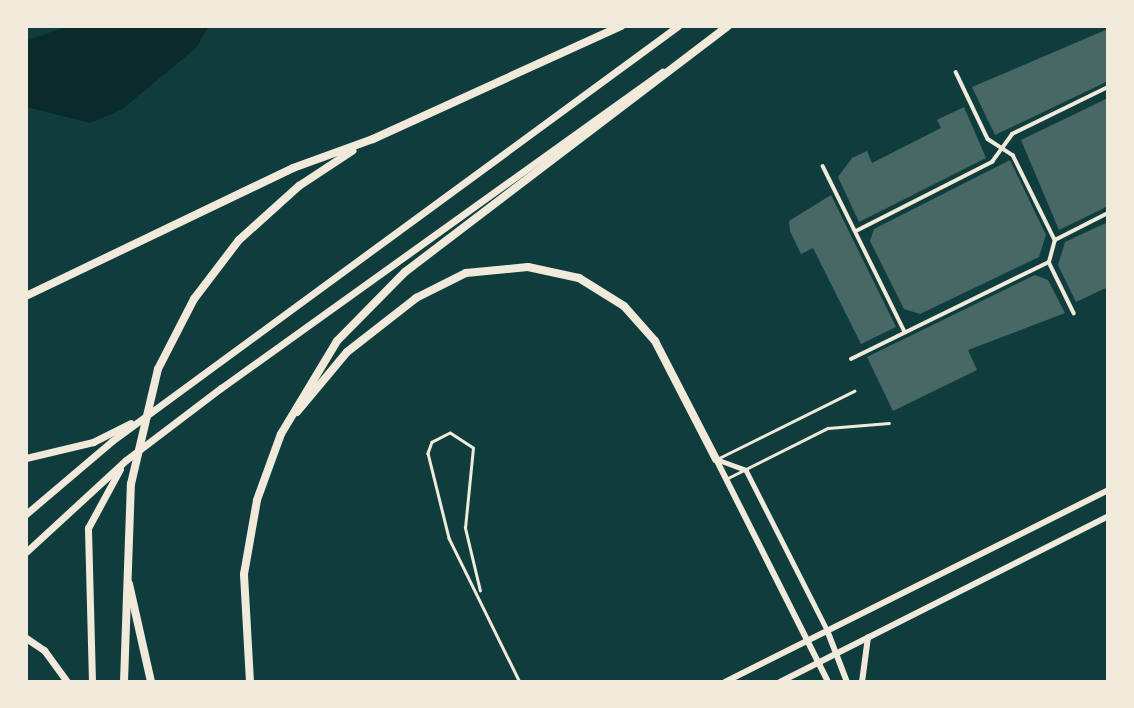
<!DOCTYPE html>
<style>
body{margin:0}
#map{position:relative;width:1134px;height:708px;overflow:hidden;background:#0f3d3e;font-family:Cabin,sans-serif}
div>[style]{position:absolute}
.water>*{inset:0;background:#0a2a2b}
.building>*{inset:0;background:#486865}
.service>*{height:2.5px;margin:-1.25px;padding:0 1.25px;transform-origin:1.25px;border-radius:1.25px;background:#f1e9da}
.pedestrian>*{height:3.5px;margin:-1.75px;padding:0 1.75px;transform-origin:1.75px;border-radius:1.75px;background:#f1e9da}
.minor>*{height:4.5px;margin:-2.25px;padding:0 2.25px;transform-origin:2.25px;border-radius:2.25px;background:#f1e9da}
.secondary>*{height:6px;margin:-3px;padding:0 3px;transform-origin:3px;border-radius:3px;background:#f1e9da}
.trunk>*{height:7px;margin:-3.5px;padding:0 3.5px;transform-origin:3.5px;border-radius:3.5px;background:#f1e9da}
.motorway>*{height:8px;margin:-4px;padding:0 4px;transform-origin:4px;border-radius:4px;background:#f1e9da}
span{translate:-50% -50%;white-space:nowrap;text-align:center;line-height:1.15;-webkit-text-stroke:7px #f1e9da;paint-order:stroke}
.frame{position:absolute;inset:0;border:28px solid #f1e9da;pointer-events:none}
</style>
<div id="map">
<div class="water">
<i style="clip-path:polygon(68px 26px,209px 26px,196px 48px,121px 110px,90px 123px,26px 107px,26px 41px)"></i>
</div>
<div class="building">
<i style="clip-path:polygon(1108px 29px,1108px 81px,995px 135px,972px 87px)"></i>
<i style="clip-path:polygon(1108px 98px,1108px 206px,1059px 230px,1021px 140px)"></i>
<i style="clip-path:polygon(964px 107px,986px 158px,859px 222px,838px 177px,852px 158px,867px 151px,872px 163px,941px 128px,937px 120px)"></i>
<i style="clip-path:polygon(1010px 160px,1046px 235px,1039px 257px,920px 314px,904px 309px,870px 241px,874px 229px)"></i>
<i style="clip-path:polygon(831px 195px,896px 327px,861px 344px,813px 248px,801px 254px,790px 231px,789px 221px)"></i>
<i style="clip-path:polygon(1108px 222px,1108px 287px,1076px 302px,1058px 265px,1065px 242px)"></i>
<i style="clip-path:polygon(1035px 275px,1048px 280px,1065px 313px,968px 350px,977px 370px,893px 411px,867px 357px)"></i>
</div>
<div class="service">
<i style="left:719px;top:458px;width:151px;rotate:-26.4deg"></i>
<i style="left:726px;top:479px;width:114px;rotate:-26.6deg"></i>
<i style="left:828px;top:428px;width:61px;rotate:-4.7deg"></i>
<i style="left:480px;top:591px;width:65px;rotate:-103.4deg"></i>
<i style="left:465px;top:528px;width:80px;rotate:-84.3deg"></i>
<i style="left:473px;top:448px;width:27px;rotate:-147deg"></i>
<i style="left:450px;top:433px;width:20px;rotate:153deg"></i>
<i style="left:432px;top:442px;width:12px;rotate:110deg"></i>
<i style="left:428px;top:453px;width:88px;rotate:76.1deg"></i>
<i style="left:449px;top:538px;width:161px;rotate:63.8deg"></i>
</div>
<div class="pedestrian">
<i style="left:956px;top:72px;width:74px;rotate:64.5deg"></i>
<i style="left:988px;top:139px;width:30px;rotate:33deg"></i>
<i style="left:1013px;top:155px;width:95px;rotate:63.7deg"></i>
<i style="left:823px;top:166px;width:185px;rotate:63.7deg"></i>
<i style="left:856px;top:231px;width:153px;rotate:-26.9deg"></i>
<i style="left:992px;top:162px;width:34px;rotate:-54deg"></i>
<i style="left:1012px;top:134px;width:107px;rotate:-26.1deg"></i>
<i style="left:1049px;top:262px;width:57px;rotate:63.9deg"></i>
<i style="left:851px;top:359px;width:220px;rotate:-26.1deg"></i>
<i style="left:1049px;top:262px;width:23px;rotate:-75deg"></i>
<i style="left:1055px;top:240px;width:59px;rotate:-27deg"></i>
</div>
<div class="minor">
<i style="left:716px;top:459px;width:32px;rotate:20deg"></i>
<i style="left:746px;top:470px;width:179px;rotate:63.1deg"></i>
</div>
<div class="secondary">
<i style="left:716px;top:459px;width:250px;rotate:63.3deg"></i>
<i style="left:827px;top:630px;width:56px;rotate:69deg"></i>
<i style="left:725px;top:682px;width:428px;rotate:-26.6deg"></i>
<i style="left:780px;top:682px;width:368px;rotate:-26.8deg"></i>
<i style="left:862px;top:682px;width:45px;rotate:-82.4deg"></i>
</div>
<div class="trunk">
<i style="left:26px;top:458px;width:69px;rotate:-13.4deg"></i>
<i style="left:93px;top:442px;width:42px;rotate:-26.6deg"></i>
<i style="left:26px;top:514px;width:113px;rotate:-40.3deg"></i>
<i style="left:112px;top:441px;width:702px;rotate:-36.25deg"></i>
<i style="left:26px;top:552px;width:136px;rotate:-42.6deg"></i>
<i style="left:126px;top:460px;width:119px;rotate:-37.2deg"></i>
<i style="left:221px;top:388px;width:543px;rotate:-35.62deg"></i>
<i style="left:26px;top:638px;width:22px;rotate:34deg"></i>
<i style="left:44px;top:650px;width:39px;rotate:54deg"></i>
<i style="left:92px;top:682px;width:154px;rotate:-91.5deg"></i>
<i style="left:88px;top:528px;width:67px;rotate:-61.5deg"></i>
</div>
<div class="motorway">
<i style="left:26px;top:296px;width:296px;rotate:-25.6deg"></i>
<i style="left:293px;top:168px;width:85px;rotate:-19.9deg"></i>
<i style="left:373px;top:139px;width:273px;rotate:-24.5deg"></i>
<i style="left:297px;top:412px;width:78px;rotate:-50.2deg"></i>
<i style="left:347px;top:352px;width:88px;rotate:-38deg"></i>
<i style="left:416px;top:298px;width:56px;rotate:-26.6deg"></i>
<i style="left:466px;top:273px;width:62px;rotate:-5.5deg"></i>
<i style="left:528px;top:267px;width:52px;rotate:12.2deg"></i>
<i style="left:579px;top:278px;width:53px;rotate:31.9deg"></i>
<i style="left:624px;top:306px;width:47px;rotate:48.5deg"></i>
<i style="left:655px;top:341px;width:133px;rotate:62.7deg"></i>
<i style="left:129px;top:584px;width:100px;rotate:77.3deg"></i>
<i style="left:124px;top:682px;width:198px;rotate:-88deg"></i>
<i style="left:131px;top:484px;width:118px;rotate:-76.8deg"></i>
<i style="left:158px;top:369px;width:79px;rotate:-62.8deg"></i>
<i style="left:194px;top:299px;width:74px;rotate:-52.7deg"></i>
<i style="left:239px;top:240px;width:81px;rotate:-42deg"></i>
<i style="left:299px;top:186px;width:64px;rotate:-33.4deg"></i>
<i style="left:250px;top:682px;width:108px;rotate:-93.2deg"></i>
<i style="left:244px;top:574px;width:75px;rotate:-80deg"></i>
<i style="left:257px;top:500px;width:70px;rotate:-70deg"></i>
<i style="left:281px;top:434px;width:109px;rotate:-58.9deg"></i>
<i style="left:337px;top:341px;width:97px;rotate:-45.4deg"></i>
<i style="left:405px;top:272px;width:406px;rotate:-37.3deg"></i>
</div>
<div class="frame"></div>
</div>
